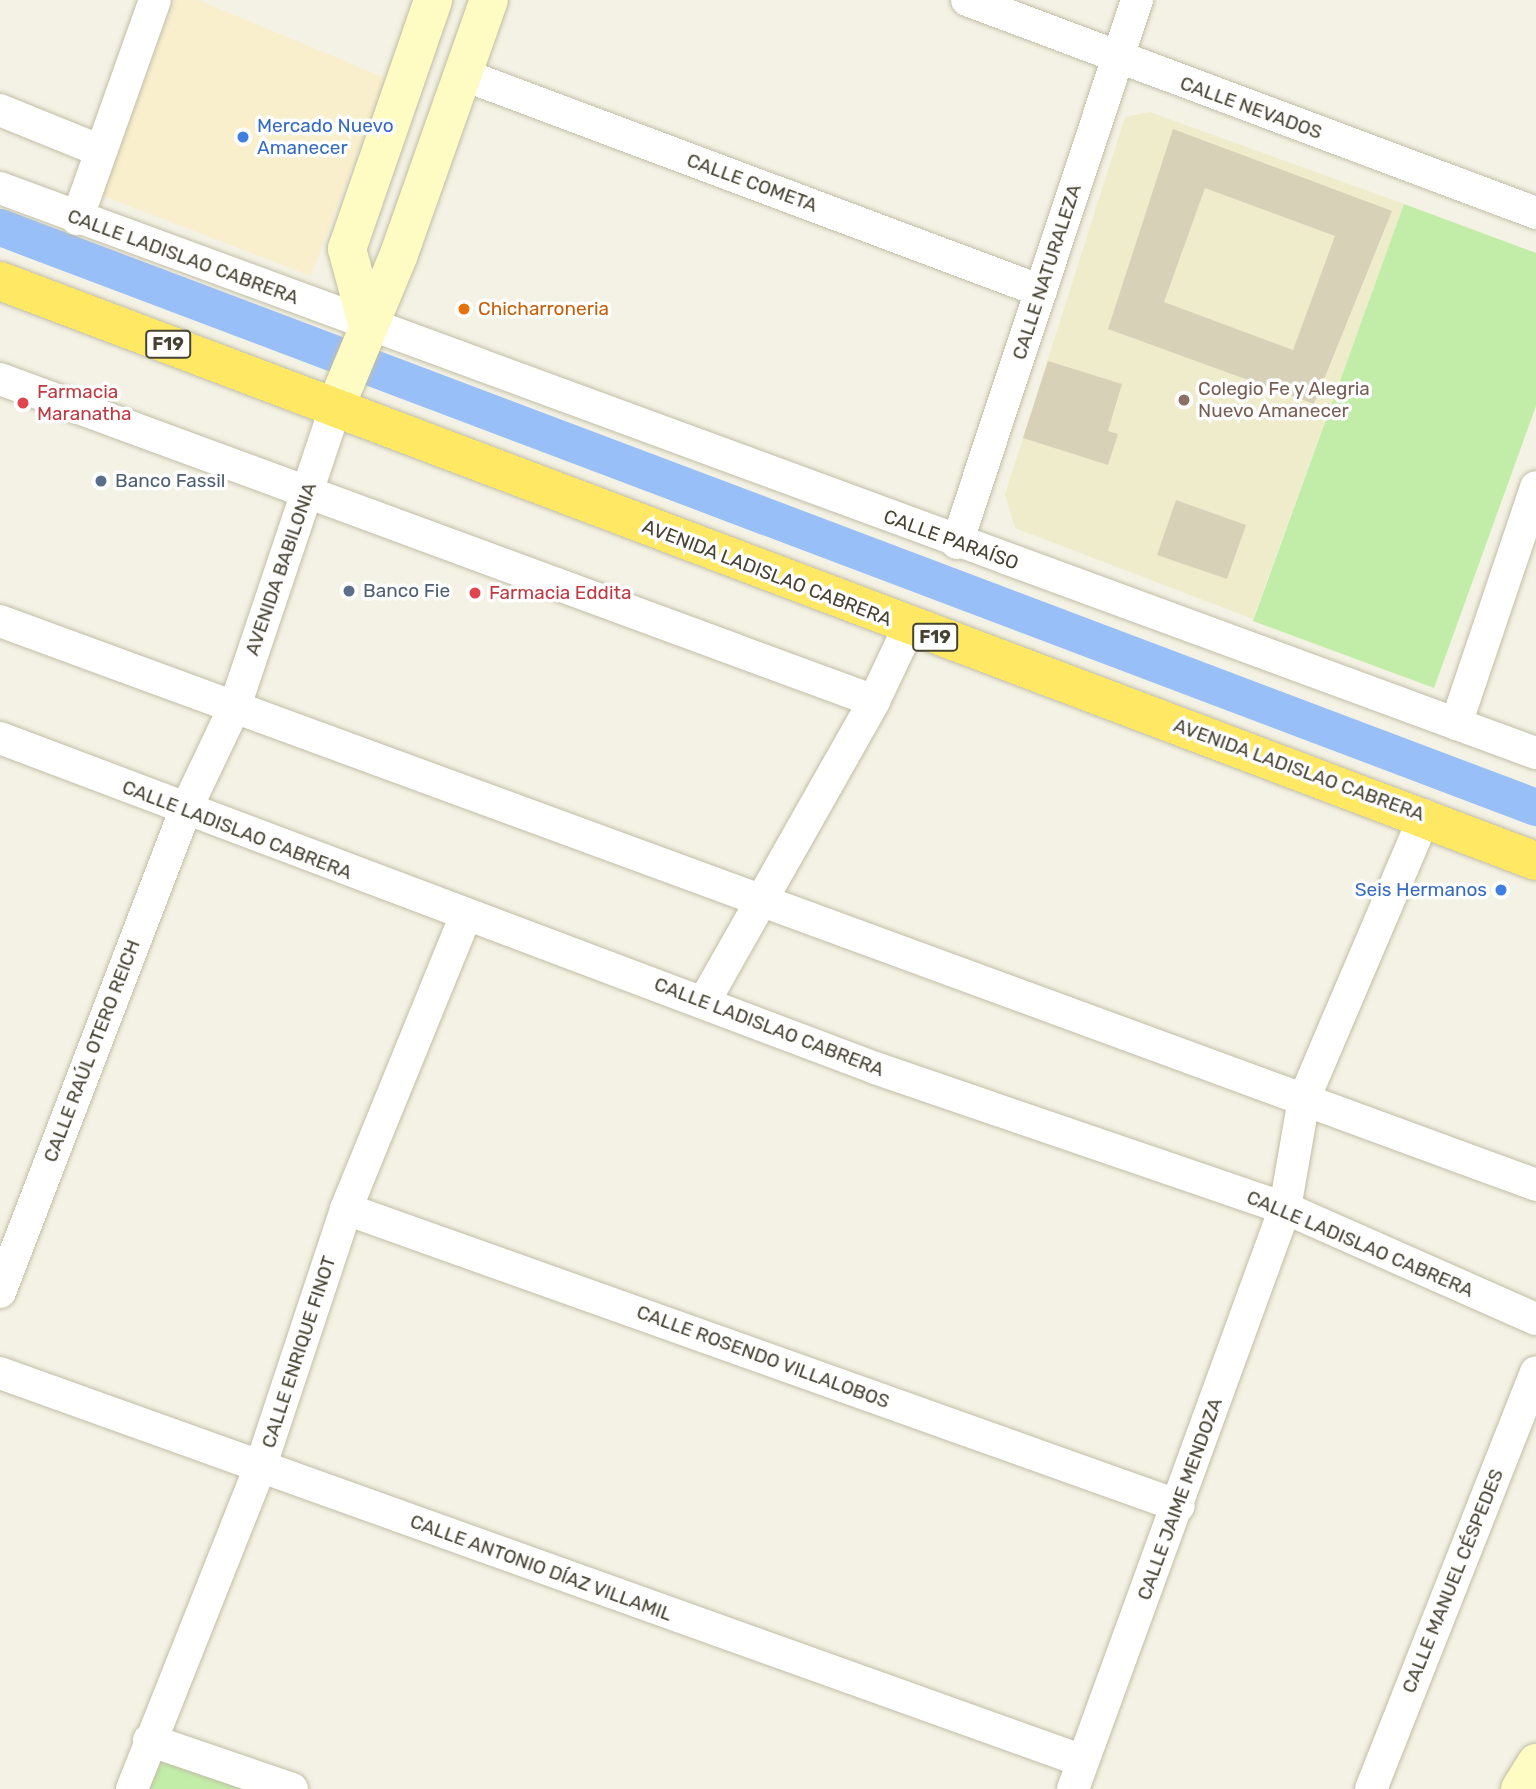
<!DOCTYPE html>
<meta charset="utf-8">
<style>
body{margin:0}
#map{position:relative;width:1536px;height:1789px;overflow:hidden;background:#f4f2e4;font-family:Rubik,sans-serif}
div>[style]{position:absolute}
.commercial>*{inset:0;background:#f9efcd}
.education>*{inset:0;background:#efeccc}
.green>*{inset:0;background:#c1eda8}
.canal>*{height:37px;margin:-18.5px;padding:0 18.5px;transform-origin:18.5px;border-radius:18.5px;background:#99bff8}
.building>*{inset:0;background:#d7d1b8}
.roads{filter:drop-shadow(0 0 2px #c1bda6) drop-shadow(0 0 2px #c1bda6)}
.street>*{height:32px;margin:-16px;padding:0 16px;transform-origin:16px;border-radius:16px;background:#fff}
.secondary>*{height:38px;margin:-19px;padding:0 19px;transform-origin:19px;border-radius:19px;background:#fffcc3}
.highway>*{height:38px;margin:-19px;padding:0 19px;transform-origin:19px;border-radius:19px;background:#ffe964}
.dots>*{width:19px;height:19px;translate:-50% -50%;box-sizing:border-box;border:4px solid #fff;border-radius:50%}
span{translate:-50% -50%;white-space:nowrap;text-align:center;line-height:1.15;-webkit-text-stroke:7px #fff;paint-order:stroke}
.shield-label span{padding:2px 5px;background:#fff;border:2px solid;border-radius:5px;-webkit-text-stroke-width:0}
.shield-label{font-size:18px;color:#474333;font-weight:700}
.street-label{font-size:19px;color:#474333}
.shop-label{font-size:19px;color:#366cbe}
.left{translate:0 -50%;text-align:left}
.right{translate:-100% -50%;text-align:right}
.food-label{font-size:19px;color:#c56008}
.education-label{font-size:19px;color:#785e54}
.health-label{font-size:19px;color:#be3a42}
.service-label{font-size:19px;color:#4e5e75}
</style>
<div id="map">
<div class="commercial">
<i style="clip-path:polygon(175px 0,198px 0,385px 78px,311px 276px,101px 195px)"></i>
</div>
<div class="education">
<i style="clip-path:polygon(1150px 112px,1404px 204px,1253px 619px,1015px 528px,1005px 494px,1125px 117px)"></i>
</div>
<div class="green">
<i style="clip-path:polygon(1404px 204px,1536px 253px,1536px 406px,1434px 688px,1253px 621px)"></i>
<i style="clip-path:polygon(140px 1745px,264px 1789px,115px 1789px,127px 1757px)"></i>
</div>
<div class="canal">
<i style="left:0;top:227px;width:1642px;rotate:20.69deg"></i>
</div>
<div class="building">
<i style="clip-path:polygon(evenodd,1173px 129px,1392px 211px,1314px 404px,1108px 329px,1173px 129px,1205px 188px,1335px 236px,1293px 350px,1164px 302px,1205px 188px)"></i>
<i style="clip-path:polygon(1048px 361px,1122px 384px,1108px 431px,1118px 434px,1108px 465px,1023px 438px)"></i>
<i style="clip-path:polygon(1176px 500px,1246px 525px,1227px 579px,1157px 555px)"></i>
</div>
<div class="roads">
<div class="street">
<i style="left:967px;top:0;width:608px;rotate:20.52deg"></i>
<i style="left:464px;top:75px;width:616px;rotate:20.52deg"></i>
<i style="left:0;top:110px;width:109px;rotate:22.1deg"></i>
<i style="left:0;top:188px;width:1637px;rotate:20.2deg"></i>
<i style="left:77px;top:219px;width:232px;rotate:-70.4deg"></i>
<i style="left:0;top:379px;width:931px;rotate:20.22deg"></i>
<i style="left:957px;top:543px;width:572px;rotate:-71.66deg"></i>
<i style="left:0;top:621px;width:1636px;rotate:20.16deg"></i>
<i style="left:1456px;top:724px;width:250px;rotate:-71.3deg"></i>
<i style="left:0;top:738px;width:935px;rotate:20.66deg"></i>
<i style="left:875px;top:1068px;width:433px;rotate:18.9deg"></i>
<i style="left:1285px;top:1208px;width:274px;rotate:23.9deg"></i>
<i style="left:704px;top:1002px;width:346px;rotate:-60.5deg"></i>
<i style="left:874px;top:701px;width:82px;rotate:-64.7deg"></i>
<i style="left:346px;top:1209px;width:884px;rotate:19.62deg"></i>
<i style="left:0;top:1292px;width:515px;rotate:-68.96deg"></i>
<i style="left:185px;top:811px;width:116px;rotate:-64.5deg"></i>
<i style="left:235px;top:706px;width:314px;rotate:-71.4deg"></i>
<i style="left:0;top:1373px;width:1150px;rotate:19.71deg"></i>
<i style="left:149px;top:1740px;width:151px;rotate:18.9deg"></i>
<i style="left:132px;top:1789px;width:346px;rotate:-68.3deg"></i>
<i style="left:260px;top:1468px;width:273px;rotate:-71.6deg"></i>
<i style="left:346px;top:1209px;width:318px;rotate:-67.8deg"></i>
<i style="left:1073px;top:1789px;width:618px;rotate:-69.95deg"></i>
<i style="left:1285px;top:1208px;width:111px;rotate:-80.1deg"></i>
<i style="left:1304px;top:1099px;width:308px;rotate:-66.9deg"></i>
<i style="left:1371px;top:1789px;width:448px;rotate:-68.4deg"></i>
</div>
<div class="secondary">
<i style="left:367px;top:323px;width:77px;rotate:-105.1deg"></i>
<i style="left:347px;top:249px;width:263px;rotate:-70.9deg"></i>
<i style="left:335px;top:408px;width:167px;rotate:-67.4deg"></i>
<i style="left:399px;top:254px;width:269px;rotate:-70.5deg"></i>
<i style="left:1520px;top:1789px;width:31px;rotate:-58deg"></i>
</div>
<div class="highway">
<i style="left:0;top:281px;width:1642px;rotate:20.69deg"></i>
</div>
</div>
<div class="dots">
<i style="left:243px;top:137px;background:#3f7fe0"></i>
<i style="left:464px;top:309px;background:#e8710a"></i>
<i style="left:1184px;top:400px;background:#8d6e63"></i>
<i style="left:23px;top:403px;background:#e0444e"></i>
<i style="left:101px;top:481px;background:#5c6f8a"></i>
<i style="left:349px;top:591px;background:#5c6f8a"></i>
<i style="left:475px;top:593px;background:#e0444e"></i>
<i style="left:1501px;top:890px;background:#3f7fe0"></i>
</div>
<div class="shield-label">
<span style="left:168px;top:344px">F19</span>
<span style="left:935px;top:637px">F19</span>
</div>
<div class="street-label">
<span style="left:1251px;top:108px;rotate:20deg">CALLE NEVADOS</span>
<span style="left:752px;top:183px;rotate:20deg">CALLE COMETA</span>
<span style="left:183px;top:257px;rotate:20deg">CALLE LADISLAO CABRERA</span>
<span style="left:1047px;top:272px;rotate:-72deg">CALLE NATURALEZA</span>
<span style="left:951px;top:540px;rotate:20deg">CALLE PARAÍSO</span>
<span style="left:281px;top:569px;rotate:-71deg">AVENIDA BABILONIA</span>
<span style="left:767px;top:573px;rotate:21deg">AVENIDA LADISLAO CABRERA</span>
<span style="left:1299px;top:770px;rotate:20deg">AVENIDA LADISLAO CABRERA</span>
<span style="left:237px;top:830px;rotate:21deg">CALLE LADISLAO CABRERA</span>
<span style="left:769px;top:1027px;rotate:21deg">CALLE LADISLAO CABRERA</span>
<span style="left:92px;top:1051px;rotate:-69deg">CALLE RAÚL OTERO REICH</span>
<span style="left:1360px;top:1244px;rotate:23deg">CALLE LADISLAO CABRERA</span>
<span style="left:299px;top:1352px;rotate:-72deg">CALLE ENRIQUE FINOT</span>
<span style="left:763px;top:1357px;rotate:20deg">CALLE ROSENDO VILLALOBOS</span>
<span style="left:1180px;top:1499px;rotate:-70deg">CALLE JAIME MENDOZA</span>
<span style="left:541px;top:1568px;rotate:20deg">CALLE ANTONIO DÍAZ VILLAMIL</span>
<span style="left:1453px;top:1581px;rotate:-68deg">CALLE MANUEL CÉSPEDES</span>
</div>
<div class="shop-label">
<span class="left" style="left:257px;top:137px">Mercado Nuevo<br>Amanecer</span>
<span class="right" style="left:1487px;top:890px">Seis Hermanos</span>
</div>
<div class="food-label">
<span class="left" style="left:478px;top:309px">Chicharroneria</span>
</div>
<div class="education-label">
<span class="left" style="left:1198px;top:400px">Colegio Fe y Alegria<br>Nuevo Amanecer</span>
</div>
<div class="health-label">
<span class="left" style="left:37px;top:403px">Farmacia<br>Maranatha</span>
<span class="left" style="left:489px;top:593px">Farmacia Eddita</span>
</div>
<div class="service-label">
<span class="left" style="left:115px;top:481px">Banco Fassil</span>
<span class="left" style="left:363px;top:591px">Banco Fie</span>
</div>
</div>
